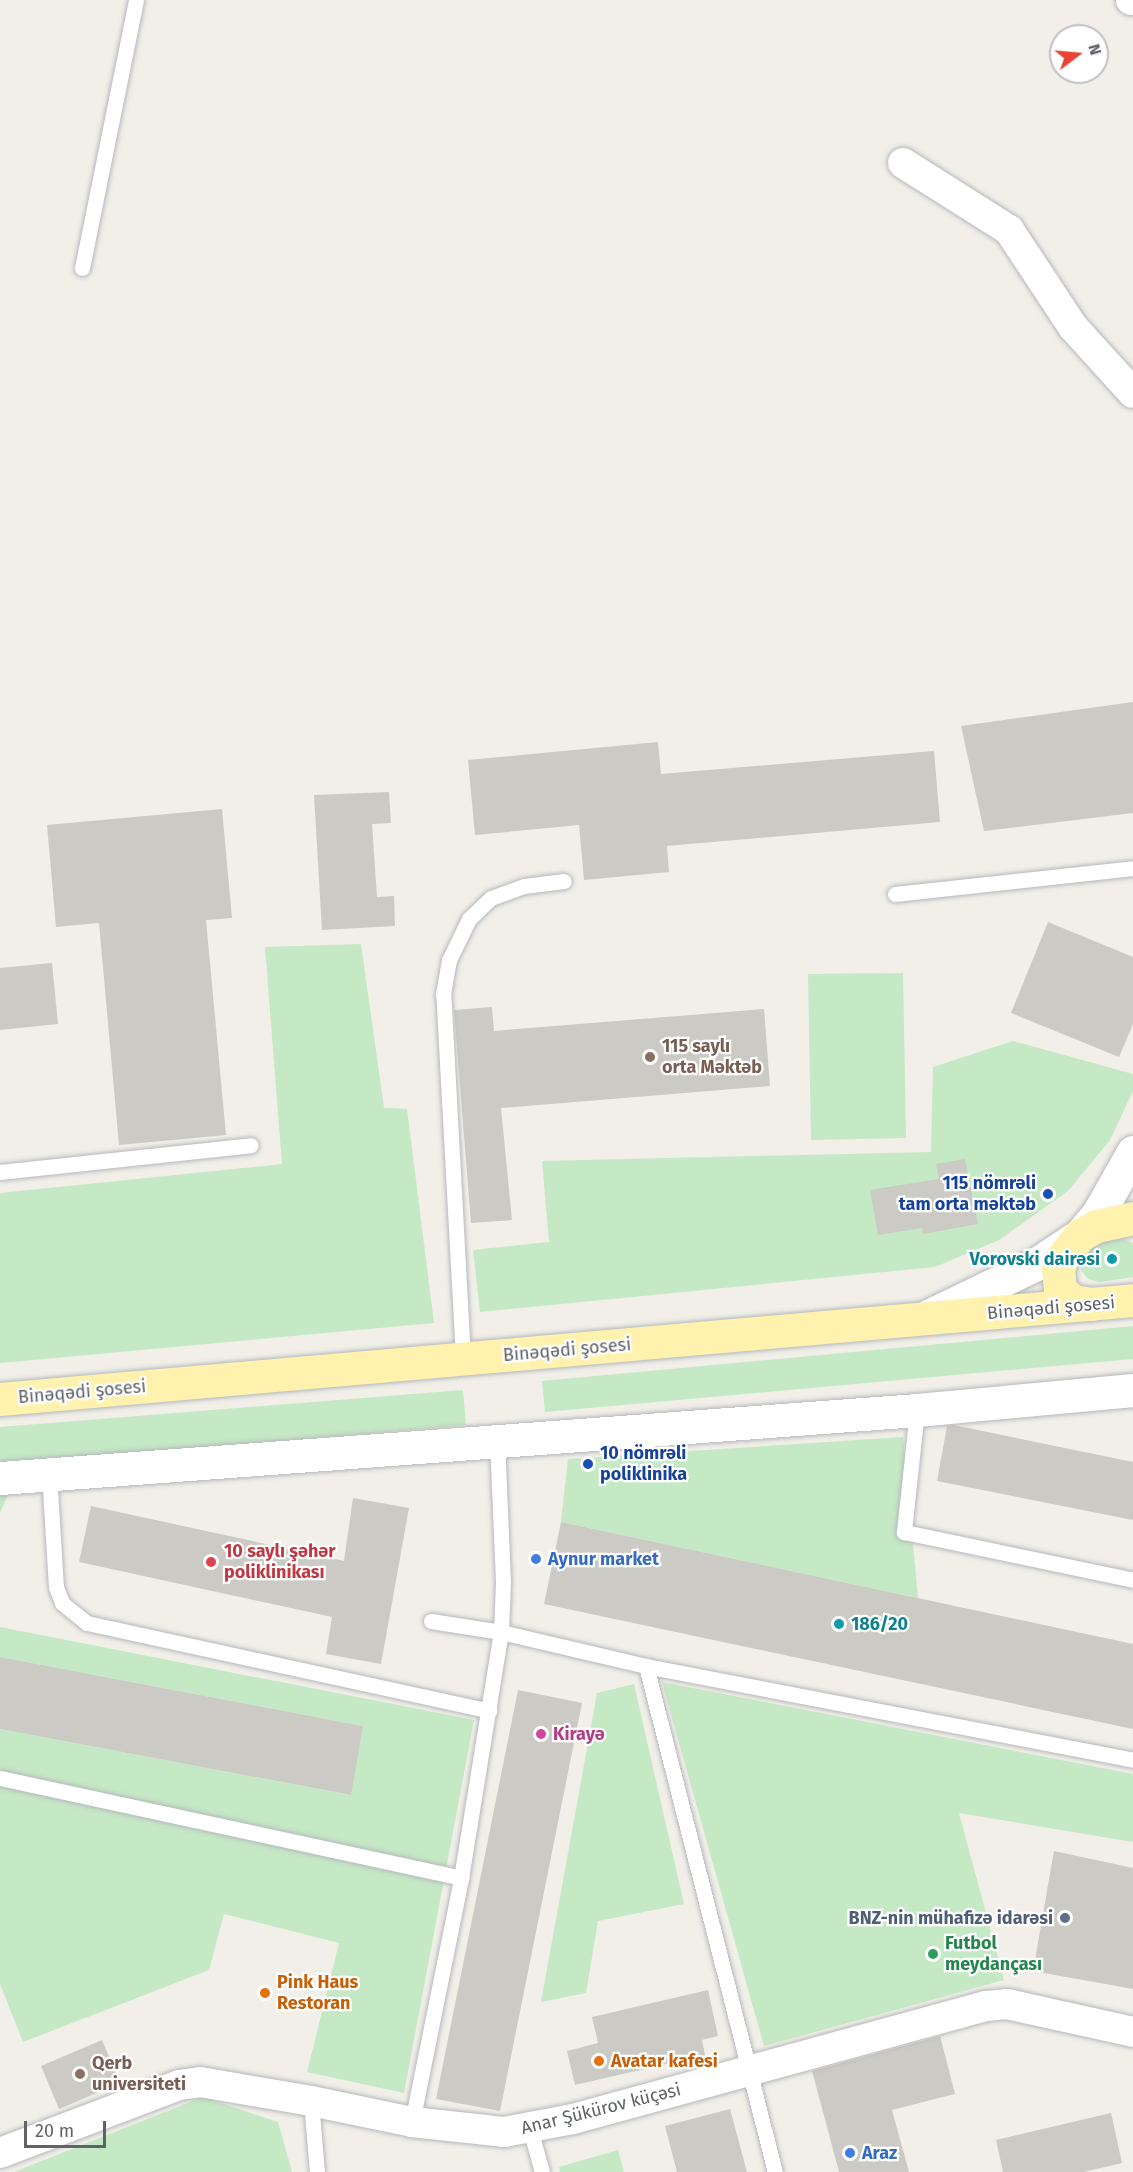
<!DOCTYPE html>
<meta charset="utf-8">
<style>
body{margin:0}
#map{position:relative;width:1133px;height:2172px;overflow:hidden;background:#f1efe8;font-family:"Fira Sans",sans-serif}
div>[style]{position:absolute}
.green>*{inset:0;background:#c5e8c5}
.building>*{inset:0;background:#cccac5}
.roads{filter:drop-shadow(0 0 2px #b5b8bc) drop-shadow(0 0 2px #b5b8bc)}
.lane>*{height:15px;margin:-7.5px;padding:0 7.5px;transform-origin:7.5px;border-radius:7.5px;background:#fff}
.street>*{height:30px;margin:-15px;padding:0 15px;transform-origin:15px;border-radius:15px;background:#fff}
.secondary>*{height:33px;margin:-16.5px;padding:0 16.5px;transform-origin:16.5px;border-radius:16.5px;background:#fff}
.primary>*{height:33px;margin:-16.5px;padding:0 16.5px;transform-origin:16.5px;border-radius:16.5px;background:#fff2af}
.dots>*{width:16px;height:16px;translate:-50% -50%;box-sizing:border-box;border:3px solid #fff;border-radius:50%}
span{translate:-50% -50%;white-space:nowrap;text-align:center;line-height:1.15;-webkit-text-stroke:4.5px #fff;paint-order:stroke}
.education-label{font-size:18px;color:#785e54;font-weight:700}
.left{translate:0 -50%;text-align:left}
.transit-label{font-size:18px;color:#164399;font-weight:700}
.right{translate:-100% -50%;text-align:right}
.culture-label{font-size:18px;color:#0d838f;font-weight:700}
.street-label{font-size:18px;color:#5f6368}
.health-label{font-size:18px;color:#be3a42;font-weight:700}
.shop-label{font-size:18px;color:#366cbe;font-weight:700}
.hotel-label{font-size:18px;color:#b23c85;font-weight:700}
.service-label{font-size:18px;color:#4e5e75;font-weight:700}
.leisure-label{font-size:18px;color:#27864d;font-weight:700}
.food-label{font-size:18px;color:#c56008;font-weight:700}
.north{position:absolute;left:1049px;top:24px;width:60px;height:60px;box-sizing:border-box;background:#fff;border:2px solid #bfc1c3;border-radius:50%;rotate:74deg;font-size:16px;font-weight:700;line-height:24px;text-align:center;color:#5f6368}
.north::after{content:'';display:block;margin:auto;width:21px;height:27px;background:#ea4335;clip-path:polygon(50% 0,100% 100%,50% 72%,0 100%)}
.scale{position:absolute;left:24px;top:2121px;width:82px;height:27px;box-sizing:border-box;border:3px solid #5f6368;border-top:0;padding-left:8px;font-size:18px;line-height:21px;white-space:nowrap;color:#5f6368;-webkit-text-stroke:4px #fff;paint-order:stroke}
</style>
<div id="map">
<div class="green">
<i style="clip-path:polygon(361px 944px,384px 1108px,407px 1109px,434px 1323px,0 1363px,0 1193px,282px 1164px,265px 947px)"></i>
<i style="clip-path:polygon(903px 973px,906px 1138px,811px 1140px,808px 974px)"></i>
<i style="clip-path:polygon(1013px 1041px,1133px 1074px,1133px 1091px,1110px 1140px,1068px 1191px,999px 1240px,935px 1267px,480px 1312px,473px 1250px,549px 1242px,542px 1161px,931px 1152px,933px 1067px)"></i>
<i style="clip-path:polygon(1123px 1239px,1133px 1243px,1133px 1277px,1100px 1282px,1088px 1279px,1081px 1270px,1078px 1257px,1095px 1241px)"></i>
<i style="clip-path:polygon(1133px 1326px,1133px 1359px,545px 1412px,542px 1381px)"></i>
<i style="clip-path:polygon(463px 1390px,466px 1425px,21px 1464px,0 1513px,0 1427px)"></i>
<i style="clip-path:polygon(903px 1437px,918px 1598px,561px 1522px,568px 1459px)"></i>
<i style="clip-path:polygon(0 1627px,474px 1720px,404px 2093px,307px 2072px,339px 1943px,224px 1914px,209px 1970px,23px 2042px,0 1984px,0 1729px,350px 1795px,363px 1726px,0 1657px)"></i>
<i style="clip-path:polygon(662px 1682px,1133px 1774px,1133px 1842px,959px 1813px,1004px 1980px,764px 2046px)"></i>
<i style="clip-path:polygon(634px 1684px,684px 1904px,598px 1921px,586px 1993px,541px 2002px,597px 1693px)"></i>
<i style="clip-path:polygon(203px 2097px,278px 2122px,292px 2172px,14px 2172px)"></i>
<i style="clip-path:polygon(618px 2150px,624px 2172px,560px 2172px,559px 2167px)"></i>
</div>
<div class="building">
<i style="clip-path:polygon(1133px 702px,1133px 813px,984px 831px,961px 726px)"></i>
<i style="clip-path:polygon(658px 742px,661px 774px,934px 751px,940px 822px,667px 846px,669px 872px,584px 880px,579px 825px,475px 835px,468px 760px)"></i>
<i style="clip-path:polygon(389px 792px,391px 823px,372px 824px,377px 897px,394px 896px,395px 926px,322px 930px,314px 795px)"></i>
<i style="clip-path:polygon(222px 809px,232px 918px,206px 920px,226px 1135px,119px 1145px,99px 923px,56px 927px,47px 825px)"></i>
<i style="clip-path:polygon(1048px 922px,1133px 957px,1133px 1024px,1119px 1057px,1011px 1013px)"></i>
<i style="clip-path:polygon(52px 963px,58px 1024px,0 1030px,0 968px)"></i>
<i style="clip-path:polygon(492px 1007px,494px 1031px,764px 1009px,770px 1086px,501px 1108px,512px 1220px,471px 1223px,454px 1010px)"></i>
<i style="clip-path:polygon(965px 1159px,978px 1224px,923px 1234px,922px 1228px,878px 1235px,870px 1190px,939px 1179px,936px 1164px)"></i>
<i style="clip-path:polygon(953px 1425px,1133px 1462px,1133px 1520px,937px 1481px,947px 1426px)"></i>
<i style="clip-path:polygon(353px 1498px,409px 1508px,381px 1664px,326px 1654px,332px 1617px,79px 1562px,91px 1506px,344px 1561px)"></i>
<i style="clip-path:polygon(561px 1522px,1133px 1644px,1133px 1729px,544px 1604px)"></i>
<i style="clip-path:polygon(0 1657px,363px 1726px,351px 1795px,0 1729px)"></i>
<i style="clip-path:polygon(518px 1690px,582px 1703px,500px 2111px,436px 2099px)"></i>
<i style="clip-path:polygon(1054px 1851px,1133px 1868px,1133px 1989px,1033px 1971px)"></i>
<i style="clip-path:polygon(708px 1990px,718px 2036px,702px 2040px,705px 2055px,575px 2085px,567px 2051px,598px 2043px,592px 2017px)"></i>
<i style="clip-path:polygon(940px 2036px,955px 2094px,892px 2110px,909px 2172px,839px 2172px,812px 2071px)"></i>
<i style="clip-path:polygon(102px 2040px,120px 2083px,59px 2109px,41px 2066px)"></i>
<i style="clip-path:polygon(730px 2109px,747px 2172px,677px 2172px,665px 2126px)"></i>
<i style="clip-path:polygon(1111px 2113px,1122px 2163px,1084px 2172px,1003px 2172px,996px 2140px)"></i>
</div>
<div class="roads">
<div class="lane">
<i style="left:82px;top:268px;width:273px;rotate:-78.6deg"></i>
<i style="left:895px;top:894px;width:239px;rotate:-6.2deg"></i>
<i style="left:0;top:1172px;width:252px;rotate:-6.1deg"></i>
<i style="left:463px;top:1358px;width:365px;rotate:-93.1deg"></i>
<i style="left:443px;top:994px;width:35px;rotate:-80deg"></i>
<i style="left:449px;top:960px;width:46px;rotate:-64deg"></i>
<i style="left:469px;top:919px;width:30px;rotate:-44deg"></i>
<i style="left:491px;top:898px;width:35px;rotate:-20deg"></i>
<i style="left:524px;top:886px;width:40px;rotate:-7.1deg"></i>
<i style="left:917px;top:1410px;width:123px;rotate:96.1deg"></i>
<i style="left:904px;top:1532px;width:234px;rotate:11.8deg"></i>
<i style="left:49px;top:1473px;width:114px;rotate:86.5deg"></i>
<i style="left:56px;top:1587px;width:17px;rotate:69deg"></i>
<i style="left:62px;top:1603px;width:32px;rotate:39deg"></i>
<i style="left:87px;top:1623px;width:412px;rotate:12.3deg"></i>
<i style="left:431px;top:1621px;width:71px;rotate:8.9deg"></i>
<i style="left:501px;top:1632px;width:149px;rotate:13.2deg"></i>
<i style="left:646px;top:1666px;width:496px;rotate:10.9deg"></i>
<i style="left:646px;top:1666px;width:522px;rotate:75.7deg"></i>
<i style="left:0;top:1778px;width:472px;rotate:12.2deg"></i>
<i style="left:311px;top:2101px;width:71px;rotate:85.2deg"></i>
<i style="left:412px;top:2122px;width:249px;rotate:-78.6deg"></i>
<i style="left:461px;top:1878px;width:249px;rotate:-80.8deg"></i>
<i style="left:501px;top:1632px;width:50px;rotate:-87.7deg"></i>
<i style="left:503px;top:1582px;width:142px;rotate:-92.4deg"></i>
<i style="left:530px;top:2129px;width:45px;rotate:74.4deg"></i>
</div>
<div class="street">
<i style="left:1131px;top:0;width:2px"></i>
<i style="left:903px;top:163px;width:125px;rotate:32.3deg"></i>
<i style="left:1009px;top:230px;width:116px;rotate:56.6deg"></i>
<i style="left:1073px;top:327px;width:89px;rotate:47.7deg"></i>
<i style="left:0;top:2153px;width:191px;rotate:-20.8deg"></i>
<i style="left:179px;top:2085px;width:21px;rotate:-8deg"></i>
<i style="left:200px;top:2082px;width:113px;rotate:9.7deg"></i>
<i style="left:311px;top:2101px;width:103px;rotate:11.7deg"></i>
<i style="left:412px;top:2122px;width:93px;rotate:6.2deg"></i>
<i style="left:504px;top:2132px;width:70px;rotate:-10.7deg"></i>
<i style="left:573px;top:2119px;width:428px;rotate:-15.3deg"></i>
<i style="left:986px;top:2006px;width:21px;rotate:-5deg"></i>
<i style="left:1007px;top:2004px;width:129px;rotate:12.5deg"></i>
</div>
<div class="secondary">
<i style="left:928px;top:1316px;width:122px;rotate:-25.7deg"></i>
<i style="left:1038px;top:1263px;width:50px;rotate:-33.7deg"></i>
<i style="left:1080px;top:1235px;width:30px;rotate:-50deg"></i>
<i style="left:1099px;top:1212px;width:69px;rotate:-60.5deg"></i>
<i style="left:0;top:1478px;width:920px;rotate:-4.24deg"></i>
<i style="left:917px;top:1410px;width:217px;rotate:-5.3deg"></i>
</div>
<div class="primary">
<i style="left:1092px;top:1304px;width:19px;rotate:-171deg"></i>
<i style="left:1073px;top:1301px;width:17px;rotate:-140deg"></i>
<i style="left:1060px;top:1290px;width:21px;rotate:-95deg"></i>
<i style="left:1058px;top:1269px;width:12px;rotate:-70deg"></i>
<i style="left:1062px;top:1258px;width:29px;rotate:-52deg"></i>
<i style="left:1080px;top:1235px;width:18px;rotate:-29deg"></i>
<i style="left:1096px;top:1226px;width:38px;rotate:-12deg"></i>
<i style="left:0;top:1399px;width:1137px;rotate:-4.99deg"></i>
</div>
</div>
<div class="dots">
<i style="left:650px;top:1057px;background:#8d6e63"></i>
<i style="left:1048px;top:1194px;background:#1a4fb4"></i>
<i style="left:1112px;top:1259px;background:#0f9aa8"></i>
<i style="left:588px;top:1464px;background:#1a4fb4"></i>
<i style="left:536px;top:1559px;background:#3f7fe0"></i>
<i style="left:211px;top:1562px;background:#e0444e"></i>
<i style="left:839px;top:1624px;background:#0f9aa8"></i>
<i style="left:541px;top:1734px;background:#d1479c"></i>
<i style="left:1065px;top:1918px;background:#5c6f8a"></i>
<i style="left:933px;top:1954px;background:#2e9e5b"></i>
<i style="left:265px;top:1993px;background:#e8710a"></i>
<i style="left:599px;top:2061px;background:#e8710a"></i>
<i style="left:80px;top:2074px;background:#8d6e63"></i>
<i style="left:850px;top:2153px;background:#3f7fe0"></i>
</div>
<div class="education-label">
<span class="left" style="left:662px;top:1057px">115 saylı<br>orta Məktəb</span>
<span class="left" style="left:92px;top:2074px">Qerb<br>universiteti</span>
</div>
<div class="transit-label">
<span class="right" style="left:1036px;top:1194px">115 nömrəli<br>tam orta məktəb</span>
<span class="left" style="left:600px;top:1464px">10 nömrəli<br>poliklinika</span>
</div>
<div class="culture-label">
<span class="right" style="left:1100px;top:1259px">Vorovski dairəsi</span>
<span class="left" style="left:851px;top:1624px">186/20</span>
</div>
<div class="street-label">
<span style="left:1051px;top:1308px;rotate:-5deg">Binəqədi şosesi</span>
<span style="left:567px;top:1350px;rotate:-5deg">Binəqədi şosesi</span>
<span style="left:82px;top:1392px;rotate:-5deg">Binəqədi şosesi</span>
<span style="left:601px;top:2109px;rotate:-14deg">Anar Şükürov küçəsi</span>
</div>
<div class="health-label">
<span class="left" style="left:224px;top:1562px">10 saylı şəhər<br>poliklinikası</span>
</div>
<div class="shop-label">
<span class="left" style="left:548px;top:1559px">Aynur market</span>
<span class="left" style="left:862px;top:2153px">Araz</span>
</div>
<div class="hotel-label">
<span class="left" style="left:553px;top:1734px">Kirayə</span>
</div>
<div class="service-label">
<span class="right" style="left:1053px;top:1918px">BNZ-nin mühafizə idarəsi</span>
</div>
<div class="leisure-label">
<span class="left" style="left:945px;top:1954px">Futbol<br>meydançası</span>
</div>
<div class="food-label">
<span class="left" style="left:277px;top:1993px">Pink Haus<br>Restoran</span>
<span class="left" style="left:611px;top:2061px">Avatar kafesi</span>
</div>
<div class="north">N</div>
<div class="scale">20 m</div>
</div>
